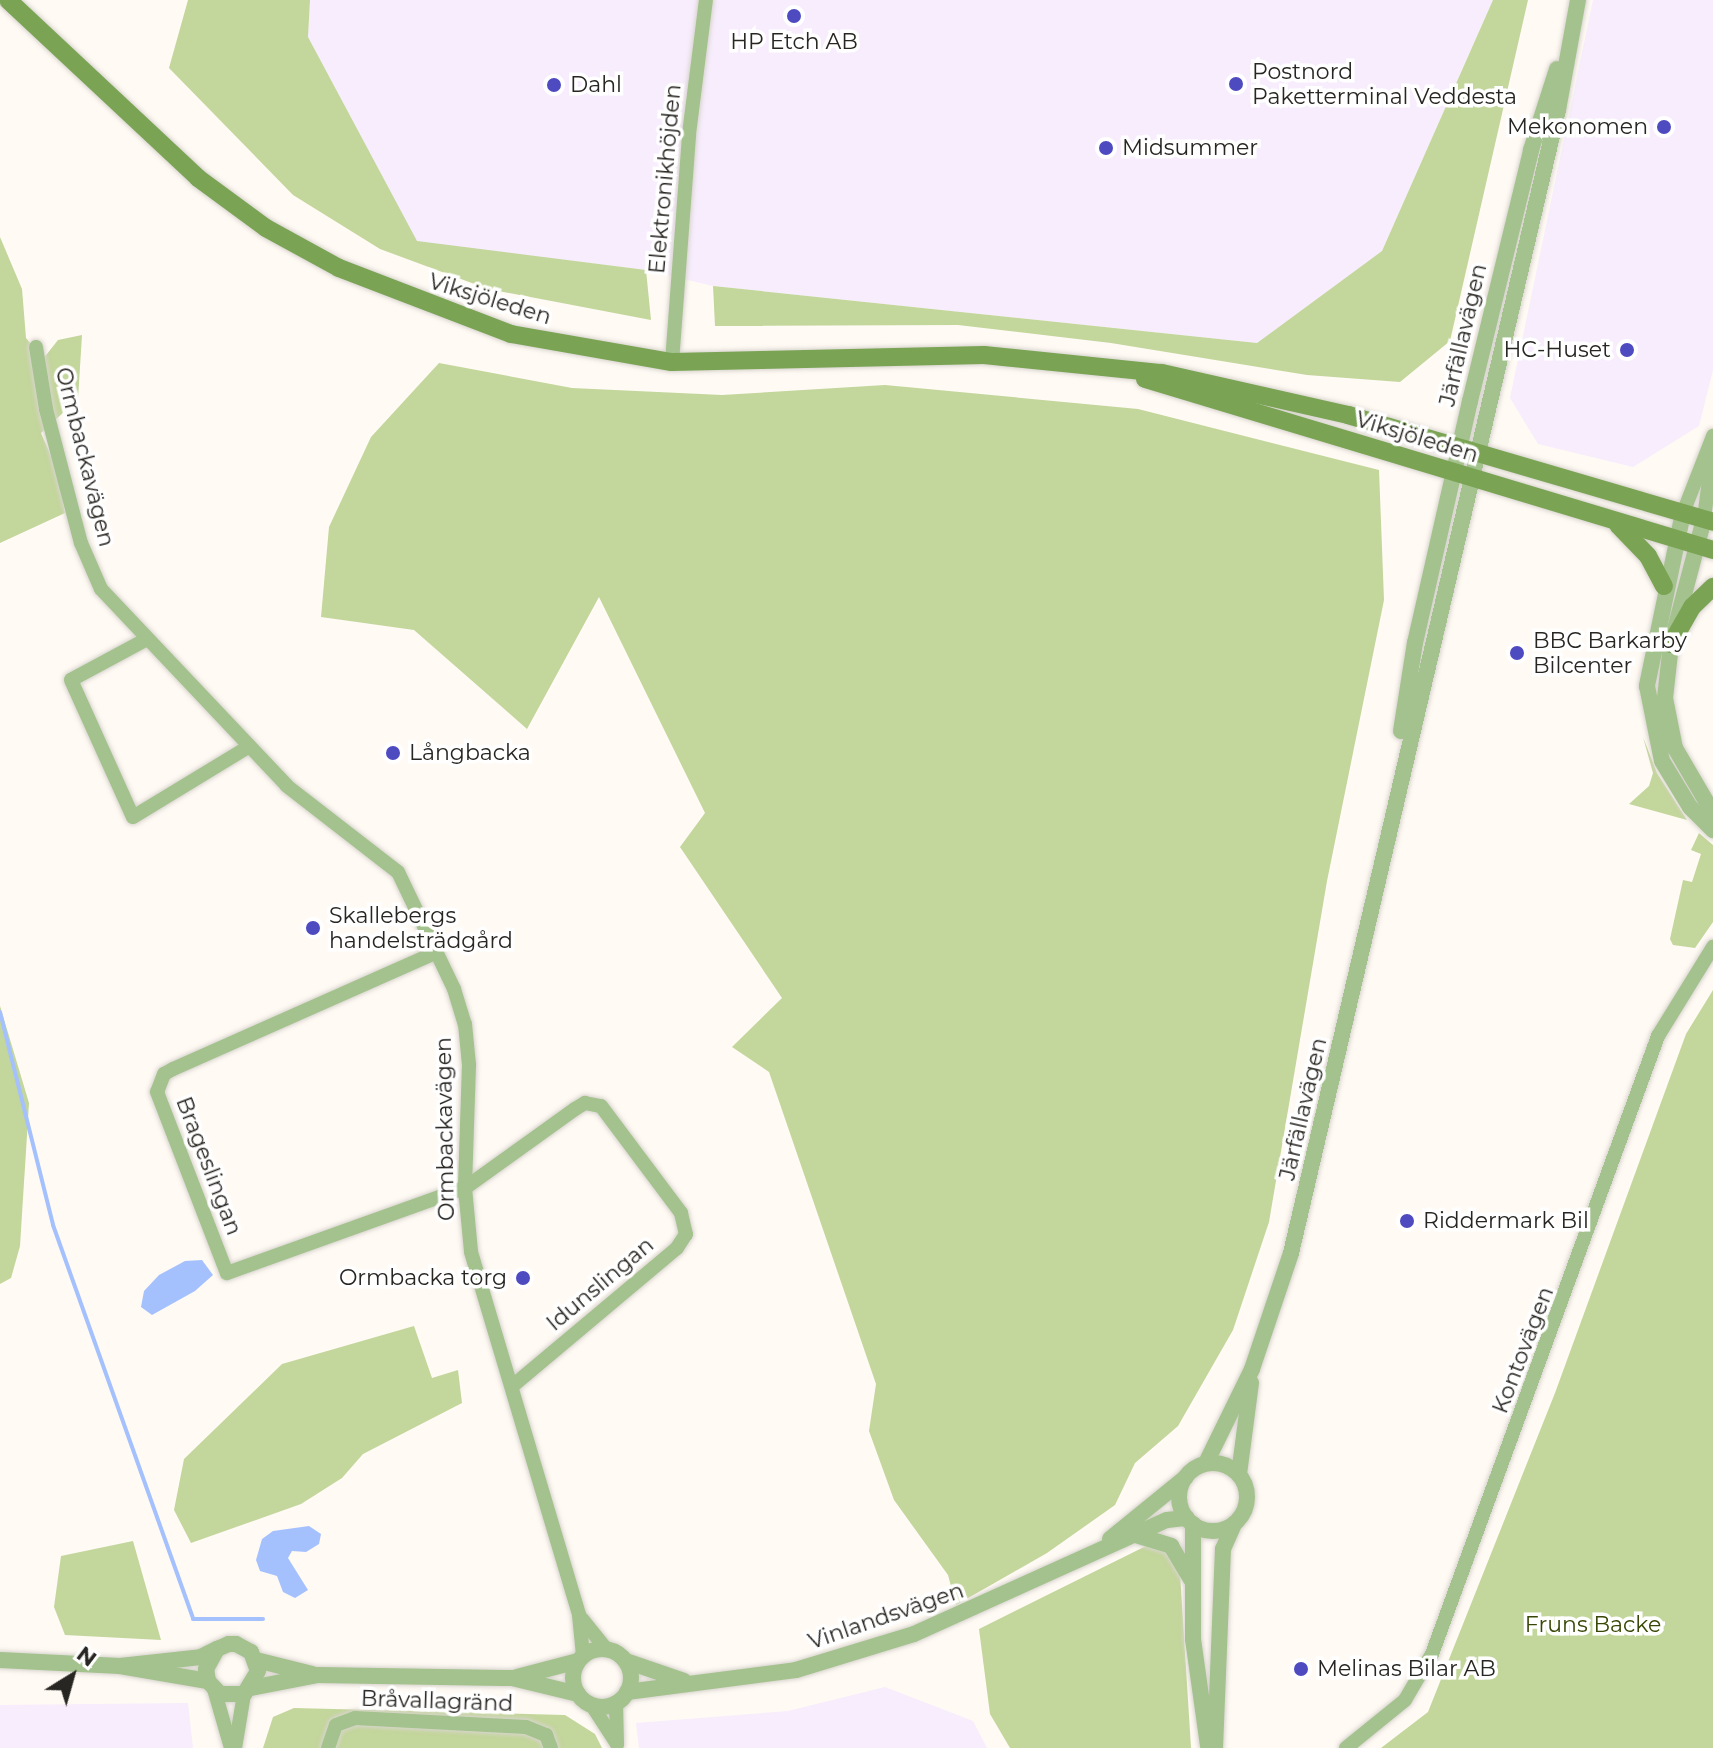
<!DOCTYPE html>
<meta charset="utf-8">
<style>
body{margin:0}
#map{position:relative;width:1713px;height:1748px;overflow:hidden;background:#fffaf4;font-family:Montserrat,sans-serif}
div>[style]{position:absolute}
.industrial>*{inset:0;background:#f7edfd}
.green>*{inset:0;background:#c3d69b}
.water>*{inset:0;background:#a4c1fe}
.stream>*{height:4px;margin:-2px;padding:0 2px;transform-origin:2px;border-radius:2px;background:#a4c1fe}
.roads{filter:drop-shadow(0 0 2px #d8d4ce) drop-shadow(0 0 2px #d8d4ce)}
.minor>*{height:14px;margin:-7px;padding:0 7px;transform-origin:7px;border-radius:7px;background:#a4c28d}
.tertiary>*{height:16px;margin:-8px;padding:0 8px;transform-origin:8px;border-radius:8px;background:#a4c28d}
.tertiary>.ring{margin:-8px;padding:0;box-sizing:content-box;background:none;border:16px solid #a4c28d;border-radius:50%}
.secondary>*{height:18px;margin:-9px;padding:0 9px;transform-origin:9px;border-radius:9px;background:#7aa454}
.dots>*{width:22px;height:22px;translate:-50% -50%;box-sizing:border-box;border:4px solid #fff;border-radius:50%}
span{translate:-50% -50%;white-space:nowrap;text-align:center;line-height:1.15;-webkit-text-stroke:7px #fff;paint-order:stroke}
.poi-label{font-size:22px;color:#282622}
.left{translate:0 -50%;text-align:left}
.right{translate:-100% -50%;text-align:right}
.street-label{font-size:22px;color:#282622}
.park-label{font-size:22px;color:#384705}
.north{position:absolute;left:32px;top:1636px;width:80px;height:80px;-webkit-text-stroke:6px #fff;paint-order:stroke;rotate:37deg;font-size:22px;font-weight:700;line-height:32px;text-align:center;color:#282622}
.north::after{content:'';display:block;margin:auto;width:28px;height:36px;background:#282622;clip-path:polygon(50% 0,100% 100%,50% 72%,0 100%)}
</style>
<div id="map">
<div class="industrial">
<i style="clip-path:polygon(310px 0,1493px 0,1382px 251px,1257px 343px,713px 286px,646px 270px,417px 242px,308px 37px)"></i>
<i style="clip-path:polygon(1593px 0,1713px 0,1713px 370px,1699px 426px,1633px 467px,1538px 444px,1510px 398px)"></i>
<i style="clip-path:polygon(885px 1687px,973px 1721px,987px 1748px,639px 1748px,636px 1723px,788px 1711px)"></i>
<i style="clip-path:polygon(188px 1703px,193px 1748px,0 1748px,0 1705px)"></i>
</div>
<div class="green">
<i style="clip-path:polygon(188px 0,310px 0,308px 37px,417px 241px,646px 270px,651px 320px,488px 289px,380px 249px,293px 195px,169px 68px)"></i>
<i style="clip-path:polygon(1493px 0,1528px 0,1450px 341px,1400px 382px,1307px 375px,1111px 343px,958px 325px,715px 326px,713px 286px,1257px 343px,1382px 251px)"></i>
<i style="clip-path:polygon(0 237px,22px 289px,26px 338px,43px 359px,58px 340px,82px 335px,78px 399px,41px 433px,58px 472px,65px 513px,0 543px)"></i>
<i style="clip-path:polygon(439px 363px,572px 388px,722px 395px,885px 385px,1138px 409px,1379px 470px,1384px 600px,1327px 881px,1269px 1222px,1233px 1330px,1178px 1426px,1135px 1463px,1115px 1505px,1047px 1553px,956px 1605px,948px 1575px,894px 1500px,869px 1431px,876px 1384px,769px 1072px,732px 1047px,782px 998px,680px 847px,705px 813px,599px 597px,527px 729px,414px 630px,321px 617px,329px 527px,371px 437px)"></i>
<i style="clip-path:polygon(1643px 737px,1657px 773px,1687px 820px,1629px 804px,1649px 786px,1653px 773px)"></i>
<i style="clip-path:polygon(1699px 833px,1713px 845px,1713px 922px,1695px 948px,1673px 945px,1670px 939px,1683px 880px,1692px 882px,1701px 854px,1691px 850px)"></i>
<i style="clip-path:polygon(1713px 990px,1713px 1748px,1381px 1748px,1428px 1712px,1555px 1393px,1686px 1034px)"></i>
<i style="clip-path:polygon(0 1006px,29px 1103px,20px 1246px,11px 1278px,0 1284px)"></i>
<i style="clip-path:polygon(414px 1326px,432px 1378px,458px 1370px,462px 1403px,363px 1454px,342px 1478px,301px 1504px,191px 1543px,174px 1510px,184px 1459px,282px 1364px)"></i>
<i style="clip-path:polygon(133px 1541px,161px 1640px,65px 1635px,54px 1607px,61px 1556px)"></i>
<i style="clip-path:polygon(1150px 1544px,1165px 1552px,1180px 1573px,1191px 1748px,1010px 1748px,990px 1714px,979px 1629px)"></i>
<i style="clip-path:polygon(294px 1708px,565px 1715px,595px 1734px,602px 1748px,263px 1748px,273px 1717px)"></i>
</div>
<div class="water">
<i style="clip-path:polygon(202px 1260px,213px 1275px,195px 1291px,152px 1315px,141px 1307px,144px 1291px,159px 1275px,185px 1261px)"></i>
<i style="clip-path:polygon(309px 1526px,321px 1534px,319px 1544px,306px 1552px,292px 1551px,288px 1558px,308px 1590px,295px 1598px,283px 1592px,277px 1576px,260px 1571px,256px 1560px,262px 1539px,273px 1531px)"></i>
</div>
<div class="stream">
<i style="left:0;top:1012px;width:219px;rotate:76deg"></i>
<i style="left:53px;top:1225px;width:418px;rotate:70.4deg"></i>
<i style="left:193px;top:1619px;width:70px"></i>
</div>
<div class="roads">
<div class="minor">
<i style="left:36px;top:347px;width:63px;rotate:80.8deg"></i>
<i style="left:46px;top:409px;width:138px;rotate:75.4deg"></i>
<i style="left:81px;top:543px;width:50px;rotate:66.5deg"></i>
<i style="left:101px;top:589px;width:271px;rotate:46.6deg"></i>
<i style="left:287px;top:786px;width:140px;rotate:37.8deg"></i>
<i style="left:398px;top:872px;width:130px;rotate:64.4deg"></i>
<i style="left:454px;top:989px;width:37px;rotate:73deg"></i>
<i style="left:465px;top:1024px;width:41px;rotate:84.4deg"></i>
<i style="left:469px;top:1065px;width:123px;rotate:91.9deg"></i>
<i style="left:465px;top:1188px;width:64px;rotate:84.6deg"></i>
<i style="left:471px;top:1252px;width:379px;rotate:73.4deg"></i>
<i style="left:579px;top:1615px;width:40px;rotate:84.3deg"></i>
<i style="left:672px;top:362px;width:229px;rotate:-85.7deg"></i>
<i style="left:689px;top:134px;width:135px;rotate:-82.8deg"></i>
<i style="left:1683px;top:513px;width:83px;rotate:-68.7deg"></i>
<i style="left:1704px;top:519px;width:71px;rotate:-82.7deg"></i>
<i style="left:147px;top:639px;width:86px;rotate:151.7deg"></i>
<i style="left:71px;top:680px;width:150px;rotate:65.7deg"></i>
<i style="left:133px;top:817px;width:135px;rotate:-31.3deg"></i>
<i style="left:437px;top:952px;width:289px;rotate:156.1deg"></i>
<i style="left:173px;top:1069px;width:10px;rotate:151deg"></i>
<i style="left:164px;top:1074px;width:19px;rotate:111deg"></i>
<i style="left:157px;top:1092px;width:194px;rotate:68.9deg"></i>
<i style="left:227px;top:1273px;width:253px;rotate:-19.7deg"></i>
<i style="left:465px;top:1188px;width:135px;rotate:-35.7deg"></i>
<i style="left:575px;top:1109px;width:12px;rotate:-31deg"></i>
<i style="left:585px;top:1103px;width:16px;rotate:11deg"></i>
<i style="left:601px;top:1106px;width:134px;rotate:53.2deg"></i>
<i style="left:681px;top:1213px;width:22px;rotate:77deg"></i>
<i style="left:686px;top:1234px;width:17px;rotate:123deg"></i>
<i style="left:677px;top:1248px;width:213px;rotate:140deg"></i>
<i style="left:582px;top:1619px;width:38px;rotate:51deg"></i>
<i style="left:214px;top:1689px;width:61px;rotate:73.9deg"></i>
<i style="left:616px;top:1703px;width:41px;rotate:88.6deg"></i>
<i style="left:591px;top:1704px;width:48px;rotate:57deg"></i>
<i style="left:235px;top:1748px;width:55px;rotate:-80.5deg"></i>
<i style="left:328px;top:1748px;width:24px;rotate:-71deg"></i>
<i style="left:336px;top:1725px;width:20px;rotate:-20deg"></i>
<i style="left:355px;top:1718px;width:171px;rotate:3deg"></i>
<i style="left:526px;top:1727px;width:22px;rotate:22deg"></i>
<i style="left:546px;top:1735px;width:14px;rotate:69deg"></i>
<i style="left:1346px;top:1748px;width:76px;rotate:-39.1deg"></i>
<i style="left:1405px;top:1700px;width:53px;rotate:-59.6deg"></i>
<i style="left:1432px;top:1654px;width:658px;rotate:-69.91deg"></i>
<i style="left:1658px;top:1036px;width:105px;rotate:-58.3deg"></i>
</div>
<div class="tertiary">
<i style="left:1683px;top:513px;width:177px;rotate:101.8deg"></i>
<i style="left:1647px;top:686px;width:76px;rotate:78.7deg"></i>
<i style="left:1662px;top:761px;width:54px;rotate:58.7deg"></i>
<i style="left:1690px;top:807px;width:33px;rotate:45deg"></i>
<i style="left:1704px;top:519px;width:129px;rotate:104.8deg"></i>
<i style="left:1671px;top:644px;width:54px;rotate:96.3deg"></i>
<i style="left:1665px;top:698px;width:51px;rotate:78.7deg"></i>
<i style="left:1675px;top:748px;width:75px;rotate:59.7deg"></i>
<i style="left:1401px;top:731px;width:89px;rotate:-81deg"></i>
<i style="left:1415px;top:643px;width:248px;rotate:-77.2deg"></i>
<i style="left:1470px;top:401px;width:258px;rotate:-76.3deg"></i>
<i style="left:1531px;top:150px;width:85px;rotate:-72.2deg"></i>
<i class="ring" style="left:1179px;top:1463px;width:52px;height:52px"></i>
<i style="left:1206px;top:1463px;width:105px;rotate:-63.9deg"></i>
<i style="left:1252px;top:1369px;width:122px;rotate:-71.4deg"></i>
<i style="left:1291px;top:1253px;width:1174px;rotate:-76.85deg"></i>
<i style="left:1558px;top:110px;width:112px;rotate:-79.7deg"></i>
<i style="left:1239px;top:1474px;width:92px;rotate:-82.5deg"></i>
<i style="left:1193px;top:1524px;width:115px;rotate:90deg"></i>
<i style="left:1193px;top:1639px;width:108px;rotate:82deg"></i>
<i style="left:1136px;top:1535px;width:37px;rotate:17deg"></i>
<i style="left:1171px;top:1546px;width:39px;rotate:59deg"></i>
<i style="left:1110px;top:1539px;width:97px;rotate:-39.1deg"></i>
<i class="ring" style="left:573px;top:1649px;width:42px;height:42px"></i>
<i style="left:0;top:1660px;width:120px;rotate:2.9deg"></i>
<i style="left:120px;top:1666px;width:89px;rotate:9.7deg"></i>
<i style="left:256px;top:1660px;width:58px;rotate:14deg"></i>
<i style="left:626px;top:1661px;width:61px;rotate:19deg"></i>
<i style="left:120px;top:1666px;width:81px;rotate:-6.3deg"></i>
<i style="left:201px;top:1657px;width:18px;rotate:-27deg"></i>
<i style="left:217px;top:1649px;width:13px;rotate:-23deg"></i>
<i style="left:229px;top:1644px;width:7px"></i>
<i style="left:236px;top:1644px;width:17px;rotate:28deg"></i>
<i style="left:251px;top:1652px;width:20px;rotate:70deg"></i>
<i style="left:258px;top:1671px;width:27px;rotate:121deg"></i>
<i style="left:244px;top:1694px;width:24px;rotate:180deg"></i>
<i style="left:220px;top:1694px;width:18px;rotate:-133deg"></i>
<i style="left:208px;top:1681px;width:12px;rotate:-99deg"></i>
<i style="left:206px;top:1669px;width:23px;rotate:-61deg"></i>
<i style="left:517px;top:1677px;width:63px;rotate:-14.7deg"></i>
<i style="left:251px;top:1688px;width:67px;rotate:-11.1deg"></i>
<i style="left:317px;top:1675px;width:195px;rotate:0.9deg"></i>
<i style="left:512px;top:1678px;width:68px;rotate:13.6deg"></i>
<i style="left:627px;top:1692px;width:170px;rotate:-7.4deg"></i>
<i style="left:796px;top:1670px;width:123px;rotate:-17deg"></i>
<i style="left:914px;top:1634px;width:277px;rotate:-24.3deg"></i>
<i style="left:1167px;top:1520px;width:20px;rotate:-6deg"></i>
<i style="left:1215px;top:1748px;width:199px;rotate:-87.7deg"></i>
<i style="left:1223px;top:1549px;width:27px;rotate:-66deg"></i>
</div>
<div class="secondary">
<i style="left:8px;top:0;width:260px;rotate:43.1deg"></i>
<i style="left:198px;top:178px;width:84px;rotate:36.3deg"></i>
<i style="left:266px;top:228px;width:83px;rotate:28.7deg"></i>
<i style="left:339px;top:268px;width:184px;rotate:21deg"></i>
<i style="left:511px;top:334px;width:163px;rotate:9.9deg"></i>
<i style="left:672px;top:362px;width:312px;rotate:-1.3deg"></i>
<i style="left:984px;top:355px;width:179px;rotate:5.8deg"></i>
<i style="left:1162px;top:373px;width:191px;rotate:12.7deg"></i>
<i style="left:1348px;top:415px;width:380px;rotate:16.3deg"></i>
<i style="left:1145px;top:379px;width:593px;rotate:16.75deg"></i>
<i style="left:1618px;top:525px;width:43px;rotate:45.9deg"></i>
<i style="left:1648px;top:556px;width:34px;rotate:62deg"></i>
<i style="left:1671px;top:644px;width:43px;rotate:-60.4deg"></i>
<i style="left:1692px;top:607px;width:29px;rotate:-44deg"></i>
</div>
</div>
<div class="dots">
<i style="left:794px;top:16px;background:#4e4ac0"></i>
<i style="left:1236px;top:84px;background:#4e4ac0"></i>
<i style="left:554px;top:85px;background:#4e4ac0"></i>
<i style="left:1664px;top:127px;background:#4e4ac0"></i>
<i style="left:1106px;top:148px;background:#4e4ac0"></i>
<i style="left:1627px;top:350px;background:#4e4ac0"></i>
<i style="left:1517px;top:653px;background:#4e4ac0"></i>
<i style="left:393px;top:753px;background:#4e4ac0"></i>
<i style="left:313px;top:928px;background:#4e4ac0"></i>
<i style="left:1407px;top:1221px;background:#4e4ac0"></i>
<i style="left:523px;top:1278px;background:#4e4ac0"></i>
<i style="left:1301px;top:1669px;background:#4e4ac0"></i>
</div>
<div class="poi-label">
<span style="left:794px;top:42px">HP Etch AB</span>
<span class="left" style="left:1252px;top:84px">Postnord<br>Paketterminal Veddesta</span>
<span class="left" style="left:570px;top:85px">Dahl</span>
<span class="right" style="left:1648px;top:127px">Mekonomen</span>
<span class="left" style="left:1122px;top:148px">Midsummer</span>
<span class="right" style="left:1611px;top:350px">HC-Huset</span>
<span class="left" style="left:1533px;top:653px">BBC Barkarby<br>Bilcenter</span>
<span class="left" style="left:409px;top:753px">Långbacka</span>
<span class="left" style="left:329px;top:928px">Skallebergs<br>handelsträdgård</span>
<span class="left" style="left:1423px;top:1221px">Riddermark Bil</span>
<span class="right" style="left:507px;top:1278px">Ormbacka torg</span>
<span class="left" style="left:1317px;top:1669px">Melinas Bilar AB</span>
</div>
<div class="street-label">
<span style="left:665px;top:179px;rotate:-85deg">Elektronikhöjden</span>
<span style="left:490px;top:299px;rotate:17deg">Viksjöleden</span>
<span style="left:1463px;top:335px;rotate:-77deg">Järfällavägen</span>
<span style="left:1417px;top:437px;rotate:17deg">Viksjöleden</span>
<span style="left:85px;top:457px;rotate:76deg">Ormbackavägen</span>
<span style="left:1303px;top:1109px;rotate:-77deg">Järfällavägen</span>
<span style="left:445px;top:1129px;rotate:-91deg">Ormbackavägen</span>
<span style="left:209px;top:1166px;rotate:69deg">Brageslingan</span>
<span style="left:600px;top:1284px;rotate:-40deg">Idunslingan</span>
<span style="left:1523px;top:1350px;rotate:-69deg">Kontovägen</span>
<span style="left:886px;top:1616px;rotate:-19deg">Vinlandsvägen</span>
<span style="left:437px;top:1701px;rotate:2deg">Bråvallagränd</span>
</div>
<div class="park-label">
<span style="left:1593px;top:1625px">Fruns Backe</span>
</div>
<div class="north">N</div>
</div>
